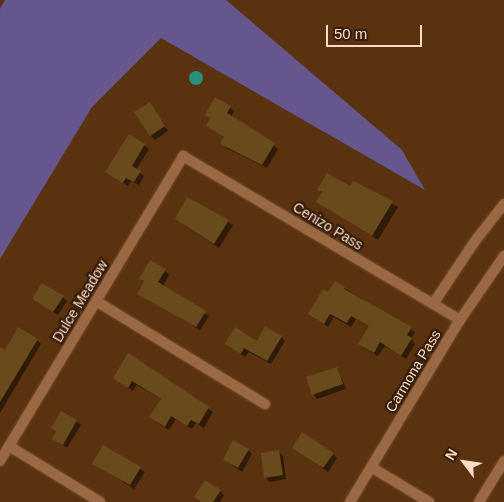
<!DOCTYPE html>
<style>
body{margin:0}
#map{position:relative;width:504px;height:502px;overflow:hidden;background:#5b3210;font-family:Helvetica,sans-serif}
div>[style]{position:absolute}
.green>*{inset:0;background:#65568e}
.water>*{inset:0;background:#29907a}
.round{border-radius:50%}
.shadow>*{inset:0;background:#0007}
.building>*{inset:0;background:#684a1c}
.roads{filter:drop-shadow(0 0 1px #785031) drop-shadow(0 0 1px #785031)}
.street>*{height:10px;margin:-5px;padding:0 5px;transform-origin:5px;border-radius:5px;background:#9b6844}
span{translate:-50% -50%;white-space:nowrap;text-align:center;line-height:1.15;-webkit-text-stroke:5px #361e0c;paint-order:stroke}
.street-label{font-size:14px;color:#fddbc5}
.north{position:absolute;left:439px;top:437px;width:50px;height:50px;-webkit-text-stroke:4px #361e0c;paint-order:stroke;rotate:301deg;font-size:14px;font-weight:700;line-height:20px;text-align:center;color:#fddbc5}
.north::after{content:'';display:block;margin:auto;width:18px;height:22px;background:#fddbc5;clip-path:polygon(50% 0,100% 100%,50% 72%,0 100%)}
.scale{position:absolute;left:326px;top:25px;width:96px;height:22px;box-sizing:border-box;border:2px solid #fddbc5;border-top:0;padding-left:6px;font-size:15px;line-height:18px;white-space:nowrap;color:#fddbc5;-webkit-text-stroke:4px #361e0c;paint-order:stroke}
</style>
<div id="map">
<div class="green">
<i style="clip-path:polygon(5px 0,226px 0,402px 150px,425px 190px,161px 38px,92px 107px,0 259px,0 9px)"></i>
</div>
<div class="water">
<i class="round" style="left:189px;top:71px;width:14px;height:14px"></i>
</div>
<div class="shadow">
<i style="clip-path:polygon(149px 104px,168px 131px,155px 140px,151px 136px)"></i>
<i style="clip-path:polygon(230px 107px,234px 111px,231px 117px,278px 149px,267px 168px,226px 148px,222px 143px,225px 138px,207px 126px,211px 119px,206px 115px)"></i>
<i style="clip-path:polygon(129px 135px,149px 149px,136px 170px,144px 176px,139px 185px,131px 181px,128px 186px,107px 172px)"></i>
<i style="clip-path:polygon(353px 183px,398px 207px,378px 240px,317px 202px,322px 193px,318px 189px,350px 188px)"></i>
<i style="clip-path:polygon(188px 199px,233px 225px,219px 248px,181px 223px)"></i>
<i style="clip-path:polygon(165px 270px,169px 275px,163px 286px,209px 316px,200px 330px,138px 293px,145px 283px,140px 278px)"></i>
<i style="clip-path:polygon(344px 288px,415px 332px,411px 339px,415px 344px,406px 359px,385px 346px,378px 356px,364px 348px,360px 344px,370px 327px,356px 319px,351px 327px,334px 317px,328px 327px,309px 314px,329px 294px)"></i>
<i style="clip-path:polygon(63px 297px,67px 301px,58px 315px,34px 299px)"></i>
<i style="clip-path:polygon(281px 337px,285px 341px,271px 364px,249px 352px,245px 357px,226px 343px,258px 343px)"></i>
<i style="clip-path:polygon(37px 340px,41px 344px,0 413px,0 348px,5px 352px)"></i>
<i style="clip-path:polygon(128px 355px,208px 408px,213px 412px,204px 428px,196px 423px,192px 429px,176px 419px,169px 430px,155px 421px,151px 417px,162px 400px,137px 385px,133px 391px,114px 378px)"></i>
<i style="clip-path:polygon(337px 368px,346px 389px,317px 399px,313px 394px)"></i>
<i style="clip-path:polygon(76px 421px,81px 425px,67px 448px,54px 439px,57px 433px,53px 428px)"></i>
<i style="clip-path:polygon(103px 447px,145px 472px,134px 489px,94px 463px)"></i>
<i style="clip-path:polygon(294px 448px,333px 454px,337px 458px,328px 472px)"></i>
<i style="clip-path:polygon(248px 450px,252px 454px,242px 472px,224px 460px)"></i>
<i style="clip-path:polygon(279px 452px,283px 456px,286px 479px,270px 482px,265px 477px)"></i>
<i style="clip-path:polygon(220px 491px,224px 495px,220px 502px,200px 502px,196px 497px)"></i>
</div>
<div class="building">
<i style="clip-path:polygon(215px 97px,231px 106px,227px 113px,275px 143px,262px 165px,220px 144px,224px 137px,206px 126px,210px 118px,205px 115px)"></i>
<i style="clip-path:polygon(150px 102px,165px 126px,150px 136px,134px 112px)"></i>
<i style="clip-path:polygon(129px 134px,145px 144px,132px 166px,141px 171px,134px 182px,126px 178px,123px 183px,105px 172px)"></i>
<i style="clip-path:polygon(327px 173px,350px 186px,353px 181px,393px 201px,372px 236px,316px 202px,322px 192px,317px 190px)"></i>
<i style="clip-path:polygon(187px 197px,229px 220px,214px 244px,175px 219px)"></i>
<i style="clip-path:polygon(150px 260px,166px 269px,158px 282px,206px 311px,196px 327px,137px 294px,144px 281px,139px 279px)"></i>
<i style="clip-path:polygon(335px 281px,345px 287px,344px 289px,412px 327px,407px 335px,412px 338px,401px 356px,380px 342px,374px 353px,358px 344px,369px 326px,351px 316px,347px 323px,330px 314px,324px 324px,308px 314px,323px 289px,328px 292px)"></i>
<i style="clip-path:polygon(42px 283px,64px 296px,53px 312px,32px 299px)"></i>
<i style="clip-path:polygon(265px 326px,282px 336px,267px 361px,244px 348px,241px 354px,225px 344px,235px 327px,257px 341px)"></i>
<i style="clip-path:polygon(18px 327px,38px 339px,0 402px,0 347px,5px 350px)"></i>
<i style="clip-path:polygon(128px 353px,209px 407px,199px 424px,191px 420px,187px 426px,171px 416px,165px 427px,149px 417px,161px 399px,132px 381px,128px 388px,113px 378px)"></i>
<i style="clip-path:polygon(337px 367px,343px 384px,312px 395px,306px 377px)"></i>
<i style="clip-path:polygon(61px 411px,77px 420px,63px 445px,52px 439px,56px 431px,51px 428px)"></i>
<i style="clip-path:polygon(302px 432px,334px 453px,323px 468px,292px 448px)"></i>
<i style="clip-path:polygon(233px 440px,249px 449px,238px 468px,223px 460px)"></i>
<i style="clip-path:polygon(103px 445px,141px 467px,130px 485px,92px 464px)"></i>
<i style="clip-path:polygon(279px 450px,283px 475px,264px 478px,261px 453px)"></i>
<i style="clip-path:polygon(205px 480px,221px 490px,213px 502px,201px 502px,194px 497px)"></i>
</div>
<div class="roads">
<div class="street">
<i style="left:96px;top:301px;width:198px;rotate:31.4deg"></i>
<i style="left:433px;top:304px;width:76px;rotate:-56.3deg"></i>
<i style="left:475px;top:241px;width:47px;rotate:-51.9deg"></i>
<i style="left:9px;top:446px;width:107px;rotate:31.6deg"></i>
<i style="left:0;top:461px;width:356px;rotate:-59deg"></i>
<i style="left:183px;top:156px;width:322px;rotate:30.6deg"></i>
<i style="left:371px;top:467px;width:68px;rotate:31.1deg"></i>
<i style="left:350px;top:502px;width:213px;rotate:-58.9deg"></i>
<i style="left:460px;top:320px;width:78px;rotate:-55.5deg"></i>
<i style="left:479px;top:502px;width:48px;rotate:-58.6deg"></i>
</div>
</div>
<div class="street-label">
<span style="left:328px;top:226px;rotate:31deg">Cenizo Pass</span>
<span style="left:80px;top:301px;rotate:-59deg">Dulce Meadow</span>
<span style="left:413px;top:371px;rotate:-59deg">Carmona Pass</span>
</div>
<div class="north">N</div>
<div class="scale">50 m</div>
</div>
